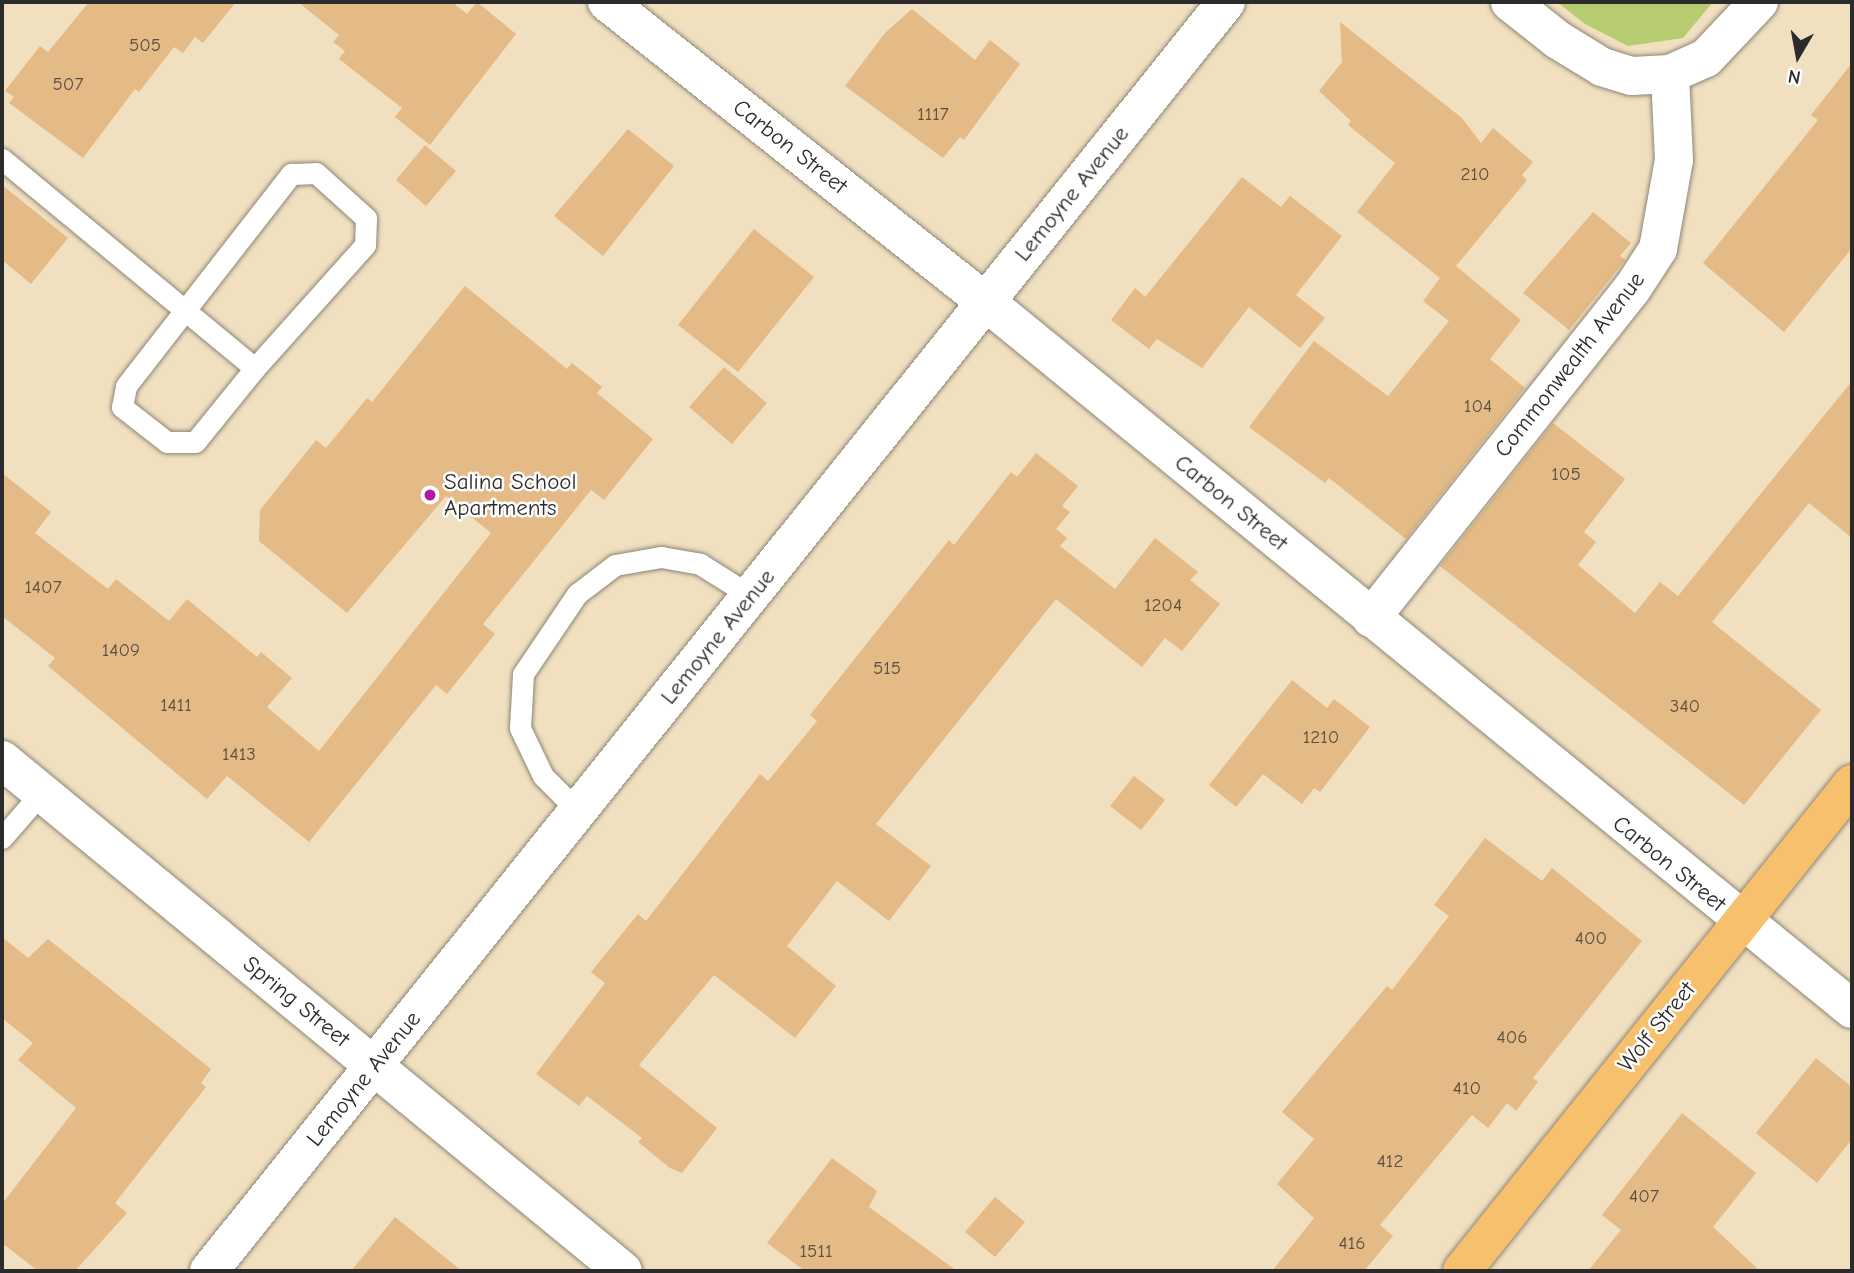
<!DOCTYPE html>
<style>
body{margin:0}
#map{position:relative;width:1854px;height:1273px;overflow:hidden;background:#f0e0c0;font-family:"Comic Neue",sans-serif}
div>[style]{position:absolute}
.green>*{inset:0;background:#b7cc70}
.building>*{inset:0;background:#e4ba86}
.roads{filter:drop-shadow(0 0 2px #8e8676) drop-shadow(0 0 2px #8e8676)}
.lane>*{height:21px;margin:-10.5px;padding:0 10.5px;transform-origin:10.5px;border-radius:10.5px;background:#fff}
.street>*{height:38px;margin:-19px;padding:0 19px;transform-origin:19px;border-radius:19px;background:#fff}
.primary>*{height:38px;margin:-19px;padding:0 19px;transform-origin:19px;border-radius:19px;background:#f7c06c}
.dots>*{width:19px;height:19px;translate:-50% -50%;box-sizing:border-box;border:4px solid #fff;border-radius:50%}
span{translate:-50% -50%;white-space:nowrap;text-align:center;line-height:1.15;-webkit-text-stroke:5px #fff;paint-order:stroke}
.number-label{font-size:19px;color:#594f42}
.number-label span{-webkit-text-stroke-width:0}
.street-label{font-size:23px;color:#2b2b2b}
.poi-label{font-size:23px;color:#2b2b2b}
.left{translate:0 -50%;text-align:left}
.frame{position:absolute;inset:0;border:4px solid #2b2b2b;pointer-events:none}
.north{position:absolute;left:1763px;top:21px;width:70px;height:70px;-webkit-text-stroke:5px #fff;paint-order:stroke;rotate:190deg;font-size:19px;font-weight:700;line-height:28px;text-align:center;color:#2b2b2b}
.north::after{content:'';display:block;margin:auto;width:24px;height:32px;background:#2b2b2b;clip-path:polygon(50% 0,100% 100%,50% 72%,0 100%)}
</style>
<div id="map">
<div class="green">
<i style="clip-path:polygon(1557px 2px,1713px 2px,1683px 38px,1628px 46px,1585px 24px)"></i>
</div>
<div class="building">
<i style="clip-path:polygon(89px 2px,236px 2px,203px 43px,195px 37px,183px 53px,174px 47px,139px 92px,135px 89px,83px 158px,9px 103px,14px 97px,5px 91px,40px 46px,48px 52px)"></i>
<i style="clip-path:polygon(298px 2px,452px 2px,467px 14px,477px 2px,516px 34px,430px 145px,395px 117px,402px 108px,339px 59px,345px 51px,333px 42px,339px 35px)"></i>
<i style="clip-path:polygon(912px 9px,975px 60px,990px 40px,1020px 64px,964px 140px,960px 137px,943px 158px,845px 86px,885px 33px)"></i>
<i style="clip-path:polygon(1340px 22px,1462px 118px,1481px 143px,1493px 128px,1533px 162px,1522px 175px,1527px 180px,1456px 266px,1521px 320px,1490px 359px,1525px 388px,1406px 539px,1329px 478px,1325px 483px,1249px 427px,1314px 341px,1388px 396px,1449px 321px,1423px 301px,1440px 278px,1357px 212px,1395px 163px,1348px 125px,1351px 121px,1319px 91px,1342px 62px)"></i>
<i style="clip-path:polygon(1852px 63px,1852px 248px,1784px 332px,1703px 263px,1818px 120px,1811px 115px)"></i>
<i style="clip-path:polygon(628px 129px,674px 166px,603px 256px,554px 216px)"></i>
<i style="clip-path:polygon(425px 145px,456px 171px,426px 206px,396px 180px)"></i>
<i style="clip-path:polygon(1242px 177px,1281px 207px,1290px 196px,1342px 236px,1296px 295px,1325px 318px,1300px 348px,1249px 307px,1202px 368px,1157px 339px,1149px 349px,1111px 320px,1135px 288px,1145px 297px)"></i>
<i style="clip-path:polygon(2px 185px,68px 238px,31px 284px,2px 260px)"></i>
<i style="clip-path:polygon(1593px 212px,1631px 243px,1620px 256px,1625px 260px,1622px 264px,1569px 330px,1523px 293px)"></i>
<i style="clip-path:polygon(754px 229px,814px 277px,738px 372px,678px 325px)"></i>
<i style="clip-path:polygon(465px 286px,567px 369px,572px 363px,602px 387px,597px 393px,653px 439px,604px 500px,591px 490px,483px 624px,495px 634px,447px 694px,436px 685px,309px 842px,227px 776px,207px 799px,48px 666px,55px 658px,2px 616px,2px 473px,51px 512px,35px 533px,108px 589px,116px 579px,169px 621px,187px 599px,257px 657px,261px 652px,292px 678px,267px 707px,319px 751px,491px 533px,446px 496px,347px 613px,259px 541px,260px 510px,316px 440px,326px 448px,367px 398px,372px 402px)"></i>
<i style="clip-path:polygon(724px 367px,767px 403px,732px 444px,689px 407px)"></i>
<i style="clip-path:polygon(1852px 381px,1852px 538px,1809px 503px,1712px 622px,1821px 710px,1744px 805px,1440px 566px,1553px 423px,1625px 479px,1584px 532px,1596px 542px,1578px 565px,1635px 613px,1660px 582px,1678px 596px)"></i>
<i style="clip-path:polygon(1036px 453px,1078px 486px,1062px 506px,1070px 512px,1056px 529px,1067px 538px,1060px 546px,1115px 589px,1155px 538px,1198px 572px,1190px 580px,1220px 604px,1182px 651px,1165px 638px,1142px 667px,1056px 599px,876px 824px,931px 866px,889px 921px,837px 881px,787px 946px,836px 986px,795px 1038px,714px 975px,639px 1065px,717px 1128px,682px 1173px,670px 1168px,638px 1142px,642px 1138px,587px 1096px,579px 1106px,536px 1074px,605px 983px,591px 972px,638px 914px,646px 921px,760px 774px,768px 781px,817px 721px,810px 715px,949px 540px,954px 545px,1011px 472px,1017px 477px)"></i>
<i style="clip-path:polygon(1292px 680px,1327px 708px,1334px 699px,1370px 727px,1320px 792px,1314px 788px,1302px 804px,1263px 774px,1236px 807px,1209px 785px)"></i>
<i style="clip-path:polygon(1134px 776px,1165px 800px,1141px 830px,1110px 806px)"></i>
<i style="clip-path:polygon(1485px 838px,1542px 881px,1552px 868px,1642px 941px,1533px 1078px,1538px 1082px,1516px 1111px,1507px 1103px,1488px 1128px,1472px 1115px,1380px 1225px,1393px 1236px,1364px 1271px,1272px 1271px,1314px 1218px,1277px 1184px,1314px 1139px,1282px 1112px,1387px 986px,1392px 990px,1449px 916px,1434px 905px)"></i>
<i style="clip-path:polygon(2px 937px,28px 958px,48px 939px,211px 1069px,201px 1083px,206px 1087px,115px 1203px,127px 1213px,75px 1271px,38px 1271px,2px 1243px,2px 1204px,76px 1108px,18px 1060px,33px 1043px,2px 1018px)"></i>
<i style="clip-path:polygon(1816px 1058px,1852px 1087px,1852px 1139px,1817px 1183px,1756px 1133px)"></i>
<i style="clip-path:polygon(1682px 1113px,1756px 1173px,1713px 1227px,1760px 1271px,1588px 1271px,1621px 1230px,1602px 1215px)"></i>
<i style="clip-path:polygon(832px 1158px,877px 1191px,869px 1207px,957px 1271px,805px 1271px,767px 1243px)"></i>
<i style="clip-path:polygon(995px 1197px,1025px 1222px,995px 1257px,965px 1232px)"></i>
<i style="clip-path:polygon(395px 1217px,462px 1271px,351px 1271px)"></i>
</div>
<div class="roads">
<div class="lane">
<i style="left:2px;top:159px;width:328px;rotate:39.6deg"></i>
<i style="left:316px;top:173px;width:67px;rotate:42deg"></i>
<i style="left:366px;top:218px;width:27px;rotate:92deg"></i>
<i style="left:365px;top:245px;width:165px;rotate:131.8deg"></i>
<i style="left:255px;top:368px;width:95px;rotate:129deg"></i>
<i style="left:195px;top:442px;width:28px;rotate:180deg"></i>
<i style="left:167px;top:442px;width:57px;rotate:-142.1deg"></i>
<i style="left:122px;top:407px;width:21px;rotate:-79deg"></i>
<i style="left:126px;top:386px;width:269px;rotate:-52.1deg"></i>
<i style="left:291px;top:174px;width:25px;rotate:-2deg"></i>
<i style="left:578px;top:811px;width:49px;rotate:-135deg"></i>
<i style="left:543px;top:776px;width:53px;rotate:-115.6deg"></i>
<i style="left:520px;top:728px;width:54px;rotate:-86.8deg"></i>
<i style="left:523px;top:674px;width:97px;rotate:-56deg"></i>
<i style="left:577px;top:594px;width:48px;rotate:-37.3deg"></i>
<i style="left:615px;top:565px;width:47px;rotate:-9.9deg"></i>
<i style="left:661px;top:557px;width:40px;rotate:10deg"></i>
<i style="left:700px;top:564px;width:60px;rotate:32.1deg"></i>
<i style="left:2px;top:838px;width:60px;rotate:-49.1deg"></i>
</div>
<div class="street">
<i style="left:607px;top:2px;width:483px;rotate:38.4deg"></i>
<i style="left:986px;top:302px;width:1118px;rotate:39.23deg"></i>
<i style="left:1510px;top:2px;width:61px;rotate:38.4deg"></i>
<i style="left:1558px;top:40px;width:52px;rotate:31.5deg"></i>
<i style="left:1602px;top:67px;width:31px;rotate:17deg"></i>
<i style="left:1632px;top:76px;width:38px;rotate:-3deg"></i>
<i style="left:1670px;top:74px;width:39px;rotate:-24deg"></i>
<i style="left:1706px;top:58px;width:77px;rotate:-46.6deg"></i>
<i style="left:1371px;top:618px;width:420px;rotate:-51.6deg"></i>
<i style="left:1632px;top:289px;width:48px;rotate:-57deg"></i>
<i style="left:1658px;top:249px;width:90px;rotate:-79.8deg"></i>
<i style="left:1674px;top:160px;width:86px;rotate:-92.7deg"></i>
<i style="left:2px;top:760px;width:804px;rotate:39.45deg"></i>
<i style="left:209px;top:1271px;width:1626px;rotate:-51.29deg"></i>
</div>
<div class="primary">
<i style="left:1462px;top:1271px;width:624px;rotate:-51.31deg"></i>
</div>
</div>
<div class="dots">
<i style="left:430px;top:495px;background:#b5179e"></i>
</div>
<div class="number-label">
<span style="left:145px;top:46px">505</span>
<span style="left:68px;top:85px">507</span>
<span style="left:933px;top:115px">1117</span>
<span style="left:1475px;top:175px">210</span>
<span style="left:1478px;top:407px">104</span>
<span style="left:1566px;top:475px">105</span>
<span style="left:43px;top:588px">1407</span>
<span style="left:1163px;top:606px">1204</span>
<span style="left:121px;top:651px">1409</span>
<span style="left:887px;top:669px">515</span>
<span style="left:176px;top:706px">1411</span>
<span style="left:1685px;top:707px">340</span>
<span style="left:1321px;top:738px">1210</span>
<span style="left:239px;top:755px">1413</span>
<span style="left:1591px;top:939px">400</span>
<span style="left:1512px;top:1038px">406</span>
<span style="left:1467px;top:1089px">410</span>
<span style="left:1390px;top:1162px">412</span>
<span style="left:1644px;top:1197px">407</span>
<span style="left:1352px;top:1244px">416</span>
<span style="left:816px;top:1252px">1511</span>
</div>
<div class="street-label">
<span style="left:790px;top:147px;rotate:38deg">Carbon Street</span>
<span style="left:1072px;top:194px;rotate:-51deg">Lemoyne Avenue</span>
<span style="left:1570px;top:365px;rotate:-52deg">Commonwealth Avenue</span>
<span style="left:1231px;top:503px;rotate:39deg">Carbon Street</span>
<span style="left:718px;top:637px;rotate:-51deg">Lemoyne Avenue</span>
<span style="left:1669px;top:864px;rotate:39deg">Carbon Street</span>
<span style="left:296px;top:1002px;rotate:39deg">Spring Street</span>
<span style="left:1657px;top:1027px;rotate:-51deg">Wolf Street</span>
<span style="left:364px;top:1079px;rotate:-51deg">Lemoyne Avenue</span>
</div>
<div class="poi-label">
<span class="left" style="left:444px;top:495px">Salina School<br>Apartments</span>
</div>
<div class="frame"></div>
<div class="north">N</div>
</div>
